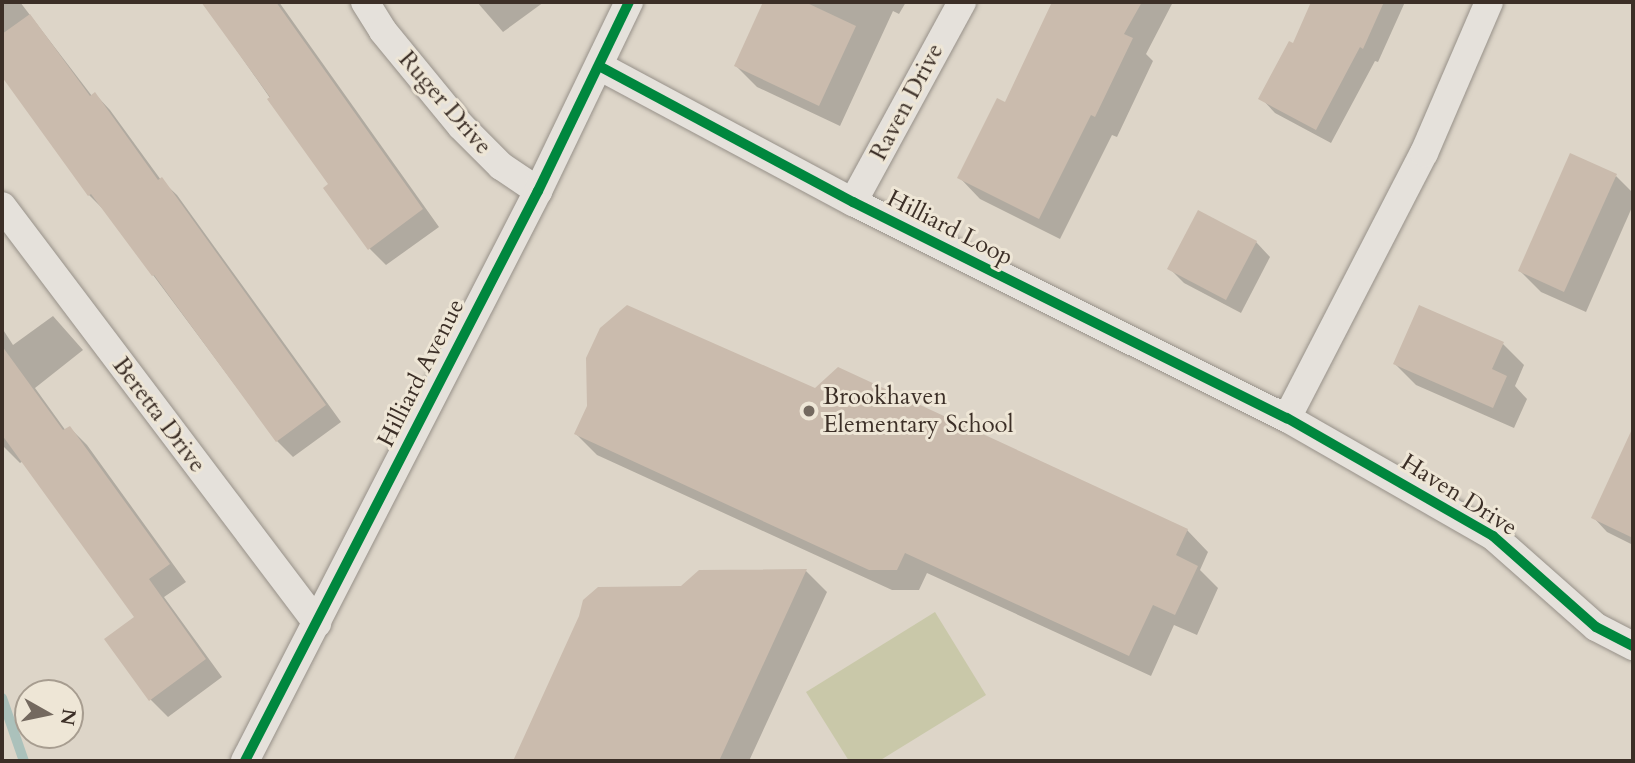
<!DOCTYPE html>
<style>
body{margin:0}
#map{position:relative;width:1635px;height:763px;overflow:hidden;background:#ddd5c8;font-family:Cardo,serif}
div>[style]{position:absolute}
.green>*{inset:0;background:#c9c8a9}
.shadow>*{inset:0;background:#0003}
.stream>*{height:10px;margin:-5px;padding:0 5px;transform-origin:5px;border-radius:5px;background:#abc1bb}
.building>*{inset:0;background:#cabbad}
.roads{filter:drop-shadow(0 0 2px #979189) drop-shadow(0 0 2px #979189)}
.street>*{height:28px;margin:-14px;padding:0 14px;transform-origin:14px;border-radius:14px;background:#e5e1db}
.cycleway>*{height:10px;margin:-5px;padding:0 5px;transform-origin:5px;border-radius:5px;background:#00873e}
.dots>*{width:19px;height:19px;translate:-50% -50%;box-sizing:border-box;border:4px solid #eee6d6;border-radius:50%}
span{translate:-50% -50%;white-space:nowrap;text-align:center;line-height:1.15;-webkit-text-stroke:6px #eee6d6;paint-order:stroke}
.street-label{font-size:24px;color:#3c2f27}
.poi-label{font-size:24px;color:#3c2f27}
.left{translate:0 -50%;text-align:left}
.frame{position:absolute;inset:0;border:4px solid #3c2f27;pointer-events:none}
.north{position:absolute;left:14px;top:679px;width:70px;height:70px;box-sizing:border-box;background:#eee6d6;border:2px solid #a79d90;border-radius:50%;rotate:99deg;font-size:19px;font-weight:700;line-height:28px;text-align:center;color:#3c2f27}
.north::after{content:'';display:block;margin:auto;width:24px;height:32px;background:#74695f;clip-path:polygon(50% 0,100% 100%,50% 72%,0 100%)}
</style>
<div id="map">
<div class="green">
<i style="clip-path:polygon(935px 612px,986px 695px,879px 761px,849px 761px,806px 692px)"></i>
</div>
<div class="shadow">
<i style="clip-path:polygon(2px 2px,20px 2px,92px 96px,95px 94px,110px 110px,161px 180px,177px 195px,341px 422px,293px 457px,277px 441px,106px 212px,89px 195px,2px 74px)"></i>
<i style="clip-path:polygon(203px 2px,279px 2px,439px 227px,386px 265px,370px 249px,325px 188px,330px 184px)"></i>
<i style="clip-path:polygon(477px 2px,544px 2px,503px 32px)"></i>
<i style="clip-path:polygon(765px 2px,906px 2px,899px 14px,893px 11px,840px 126px,757px 87px,736px 66px)"></i>
<i style="clip-path:polygon(1060px 2px,1173px 2px,1146px 54px,1153px 61px,1117px 137px,1112px 135px,1060px 239px,980px 199px,959px 177px,1005px 104px)"></i>
<i style="clip-path:polygon(1313px 2px,1405px 2px,1378px 62px,1375px 61px,1331px 143px,1275px 113px,1261px 98px,1294px 46px)"></i>
<i style="clip-path:polygon(1616px 176px,1633px 193px,1633px 205px,1586px 312px,1541px 292px,1520px 271px)"></i>
<i style="clip-path:polygon(1256px 242px,1270px 257px,1241px 313px,1184px 283px,1169px 268px)"></i>
<i style="clip-path:polygon(53px 316px,83px 350px,35px 388px,66px 431px,70px 428px,87px 445px,186px 582px,164px 597px,222px 677px,168px 717px,151px 700px,106px 640px,137px 618px,23px 461px,20px 463px,2px 445px,2px 328px,13px 345px)"></i>
<i style="clip-path:polygon(1503px 344px,1524px 365px,1515px 386px,1527px 399px,1514px 428px,1416px 385px,1395px 364px)"></i>
<i style="clip-path:polygon(816px 390px,1187px 530px,1208px 552px,1200px 570px,1218px 588px,1197px 635px,1174px 625px,1151px 676px,927px 573px,919px 590px,892px 590px,597px 455px,576px 434px)"></i>
<i style="clip-path:polygon(1632px 434px,1633px 435px,1633px 545px,1607px 532px,1593px 517px)"></i>
<i style="clip-path:polygon(806px 571px,827px 592px,749px 761px,515px 761px,581px 617px,681px 588px,699px 572px)"></i>
</div>
<div class="stream">
<i style="left:2px;top:698px;width:67px;rotate:70.8deg"></i>
</div>
<div class="building">
<i style="clip-path:polygon(201px 2px,276px 2px,423px 209px,368px 250px,323px 188px,328px 184px,267px 99px,270px 97px)"></i>
<i style="clip-path:polygon(763px 2px,805px 2px,856px 26px,819px 106px,734px 66px)"></i>
<i style="clip-path:polygon(1052px 2px,1142px 2px,1124px 34px,1133px 38px,1095px 117px,1091px 115px,1039px 219px,957px 178px,997px 98px,1005px 102px)"></i>
<i style="clip-path:polygon(1311px 2px,1384px 2px,1363px 49px,1360px 47px,1316px 130px,1258px 99px,1289px 41px,1293px 43px)"></i>
<i style="clip-path:polygon(30px 14px,90px 96px,95px 92px,158px 180px,162px 177px,326px 405px,276px 442px,154px 275px,152px 276px,91px 194px,88px 196px,2px 77px,2px 34px)"></i>
<i style="clip-path:polygon(1570px 153px,1617px 174px,1564px 292px,1518px 271px)"></i>
<i style="clip-path:polygon(1198px 210px,1257px 241px,1226px 300px,1167px 269px)"></i>
<i style="clip-path:polygon(627px 305px,815px 388px,838px 367px,1188px 529px,1176px 555px,1198px 566px,1175px 615px,1153px 605px,1129px 656px,905px 553px,897px 570px,869px 570px,574px 434px,587px 406px,586px 358px,600px 328px)"></i>
<i style="clip-path:polygon(1419px 305px,1504px 342px,1492px 369px,1507px 376px,1493px 408px,1393px 364px)"></i>
<i style="clip-path:polygon(2px 346px,63px 430px,70px 426px,170px 564px,149px 579px,206px 659px,149px 701px,104px 639px,134px 617px,2px 435px)"></i>
<i style="clip-path:polygon(1633px 427px,1633px 538px,1591px 518px)"></i>
<i style="clip-path:polygon(807px 569px,719px 761px,513px 761px,579px 616px,583px 600px,598px 587px,681px 586px,699px 570px)"></i>
</div>
<div class="roads">
<div class="street">
<i style="left:365px;top:2px;width:34px;rotate:58deg"></i>
<i style="left:383px;top:31px;width:123px;rotate:50.6deg"></i>
<i style="left:461px;top:126px;width:57px;rotate:45deg"></i>
<i style="left:501px;top:166px;width:45px;rotate:34deg"></i>
<i style="left:599px;top:66px;width:288px;rotate:28.2deg"></i>
<i style="left:853px;top:202px;width:485px;rotate:26.5deg"></i>
<i style="left:1287px;top:418px;width:237px;rotate:29.8deg"></i>
<i style="left:1493px;top:536px;width:137px;rotate:41.5deg"></i>
<i style="left:1596px;top:627px;width:42px;rotate:27.2deg"></i>
<i style="left:853px;top:202px;width:228px;rotate:-61.4deg"></i>
<i style="left:2px;top:206px;width:523px;rotate:52.93deg"></i>
<i style="left:1287px;top:418px;width:298px;rotate:-62.7deg"></i>
<i style="left:1424px;top:153px;width:164px;rotate:-66.7deg"></i>
<i style="left:245px;top:761px;width:641px;rotate:-62.8deg"></i>
<i style="left:538px;top:191px;width:210px;rotate:-64.3deg"></i>
</div>
</div>
<div class="cycleway">
<i style="left:599px;top:66px;width:288px;rotate:28.2deg"></i>
<i style="left:853px;top:202px;width:485px;rotate:26.5deg"></i>
<i style="left:1287px;top:418px;width:237px;rotate:29.8deg"></i>
<i style="left:1493px;top:536px;width:137px;rotate:41.5deg"></i>
<i style="left:1596px;top:627px;width:42px;rotate:27.2deg"></i>
<i style="left:245px;top:761px;width:641px;rotate:-62.8deg"></i>
<i style="left:538px;top:191px;width:210px;rotate:-64.3deg"></i>
</div>
<div class="dots">
<i style="left:809px;top:411px;background:#74695f"></i>
</div>
<div class="street-label">
<span style="left:907px;top:102px;rotate:-62deg">Raven Drive</span>
<span style="left:445px;top:103px;rotate:49deg">Ruger Drive</span>
<span style="left:950px;top:228px;rotate:27deg">Hilliard Loop</span>
<span style="left:421px;top:373px;rotate:-63deg">Hilliard Avenue</span>
<span style="left:159px;top:415px;rotate:53deg">Beretta Drive</span>
<span style="left:1459px;top:495px;rotate:32deg">Haven Drive</span>
</div>
<div class="poi-label">
<span class="left" style="left:823px;top:411px">Brookhaven<br>Elementary School</span>
</div>
<div class="frame"></div>
<div class="north">N</div>
</div>
